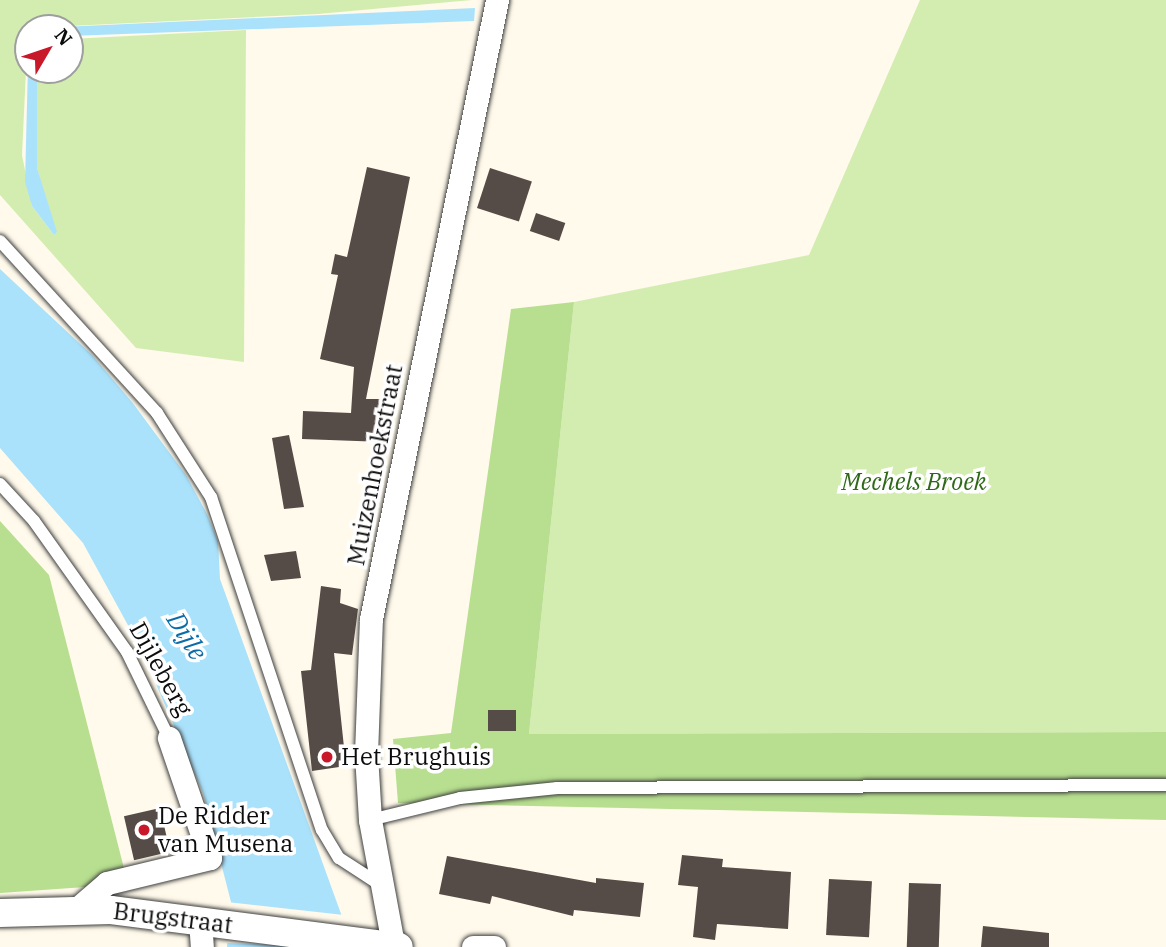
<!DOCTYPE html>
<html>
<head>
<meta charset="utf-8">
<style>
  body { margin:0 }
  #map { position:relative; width:1166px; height:947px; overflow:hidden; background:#fffaeb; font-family:"IBM Plex Serif",serif }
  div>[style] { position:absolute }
  .green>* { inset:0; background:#d3edb1 }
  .forest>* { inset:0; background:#b7df8f }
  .water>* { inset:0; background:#aae2fc }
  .pier>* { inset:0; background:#fffaeb }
  .building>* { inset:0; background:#564c47; transform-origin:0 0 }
  .roads { filter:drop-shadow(0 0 2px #3f3f3f) drop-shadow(0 0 2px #3f3f3f) }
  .service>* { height:12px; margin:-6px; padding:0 6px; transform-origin:6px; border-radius:6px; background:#fff }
  .minor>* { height:23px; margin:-11.5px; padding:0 11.5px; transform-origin:11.5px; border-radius:11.5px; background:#fff }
  .tertiary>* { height:28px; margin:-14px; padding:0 14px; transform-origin:14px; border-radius:14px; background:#fff }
  .dots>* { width:19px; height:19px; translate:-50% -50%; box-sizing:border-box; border:4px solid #fff; border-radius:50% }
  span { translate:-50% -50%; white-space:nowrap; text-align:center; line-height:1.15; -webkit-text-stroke:7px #fff; paint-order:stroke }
  .street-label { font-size:24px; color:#0c0c0c }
  .park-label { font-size:24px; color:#2d6917; font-style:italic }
  .poi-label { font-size:24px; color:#0c0c0c }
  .left { translate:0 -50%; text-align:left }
  .water-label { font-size:26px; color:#0b6ca8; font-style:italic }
  .north { position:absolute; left:14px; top:14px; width:70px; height:70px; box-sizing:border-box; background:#fff; border:2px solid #9e9e9e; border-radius:50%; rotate:51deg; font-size:19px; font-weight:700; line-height:28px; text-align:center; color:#0c0c0c }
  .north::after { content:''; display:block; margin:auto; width:24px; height:32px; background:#c8182a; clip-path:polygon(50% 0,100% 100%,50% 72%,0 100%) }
</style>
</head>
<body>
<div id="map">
  <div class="green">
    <i style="clip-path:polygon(0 0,472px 0,318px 14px,28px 28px,22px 155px,32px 206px,54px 235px,37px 168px,37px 70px,70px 70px,70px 39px,246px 30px,244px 362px,136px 348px,0 195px)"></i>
    <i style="clip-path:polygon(920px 0,1166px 0,1166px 732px,529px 734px,574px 302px,809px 255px)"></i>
  </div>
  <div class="forest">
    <i style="clip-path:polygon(574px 302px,529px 734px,1166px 732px,1166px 820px,398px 803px,393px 739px,451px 733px,511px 309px)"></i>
    <i style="clip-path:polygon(0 521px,49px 575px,128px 884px,0 893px)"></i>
  </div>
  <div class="water">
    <i style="clip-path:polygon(475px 8px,474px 21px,70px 36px,70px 28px,40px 28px)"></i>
    <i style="clip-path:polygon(28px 65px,28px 70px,37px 70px,37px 168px,57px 232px,54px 235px,32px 206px,25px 182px)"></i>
    <i style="clip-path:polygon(0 269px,92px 355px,132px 402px,186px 475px,207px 514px,218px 541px,220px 579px,353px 947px,227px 947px,231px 902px,203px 793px,141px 649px,83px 543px,0 448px)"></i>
  </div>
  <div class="pier">
    <i style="clip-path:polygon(227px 902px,344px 915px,357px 947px,223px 943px)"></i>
  </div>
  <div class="building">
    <i style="clip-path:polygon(367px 167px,410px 177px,366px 399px,386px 399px,384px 442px,302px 439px,303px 411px,351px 413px,354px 367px,320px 359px,338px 275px,331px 274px,335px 254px,347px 257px)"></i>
    <i style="left:490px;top:168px;width:44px;height:42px;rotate:18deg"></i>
    <i style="left:536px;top:213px;width:31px;height:19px;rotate:19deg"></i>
    <i style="clip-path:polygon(289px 435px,304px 507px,284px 509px,272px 438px)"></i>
    <i style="clip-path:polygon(296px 551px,301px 578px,271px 581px,264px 555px)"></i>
    <i style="clip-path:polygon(321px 586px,341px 589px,340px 603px,358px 609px,352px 655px,334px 653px,346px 766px,312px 771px,301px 671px,311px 670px)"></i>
    <i style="left:488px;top:710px;width:28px;height:21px"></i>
    <i style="left:160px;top:808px;width:45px;height:37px;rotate:77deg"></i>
    <i style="clip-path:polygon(682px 855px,723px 859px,722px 867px,791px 872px,788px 929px,717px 924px,715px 940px,693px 937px,698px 887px,678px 885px)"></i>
    <i style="clip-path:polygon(447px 856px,596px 883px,596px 878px,644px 883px,640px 917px,574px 910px,573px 916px,492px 896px,490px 904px,439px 894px)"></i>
    <i style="left:829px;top:879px;width:43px;height:56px;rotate:3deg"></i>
    <i style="left:909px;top:883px;width:32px;height:64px;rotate:2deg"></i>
    <i style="clip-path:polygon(983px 926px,1049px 933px,1049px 947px,981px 947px)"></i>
  </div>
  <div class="roads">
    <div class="service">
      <i style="left:0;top:241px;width:233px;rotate:47.6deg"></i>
      <i style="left:157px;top:413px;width:100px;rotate:57.3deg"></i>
      <i style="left:211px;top:497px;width:351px;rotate:71.6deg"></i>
      <i style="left:322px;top:830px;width:33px;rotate:59deg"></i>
      <i style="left:339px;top:858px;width:48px;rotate:33deg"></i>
      <i style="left:0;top:484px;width:50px;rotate:47.4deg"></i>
      <i style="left:34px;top:521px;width:161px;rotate:54.6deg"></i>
      <i style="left:127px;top:652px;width:96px;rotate:64deg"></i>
      <i style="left:370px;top:820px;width:93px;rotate:-13.7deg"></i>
      <i style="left:460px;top:798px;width:98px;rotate:-5.9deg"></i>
      <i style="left:557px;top:788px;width:609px;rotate:-0.28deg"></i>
    </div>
    <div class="minor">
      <i style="left:78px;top:908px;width:38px;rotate:-41deg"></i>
      <i style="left:107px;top:883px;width:106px;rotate:-13.6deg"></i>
      <i style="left:210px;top:858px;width:127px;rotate:-108.9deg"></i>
      <i style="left:200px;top:920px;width:27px;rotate:86deg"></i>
      <i style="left:393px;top:944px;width:126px;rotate:-100.5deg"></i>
      <i style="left:370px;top:820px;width:66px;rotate:-93.5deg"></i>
      <i style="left:366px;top:754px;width:135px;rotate:-87.9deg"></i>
      <i style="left:371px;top:619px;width:632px;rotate:-78.49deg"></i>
      <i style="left:473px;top:947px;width:21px"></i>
    </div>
    <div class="tertiary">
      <i style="left:0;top:913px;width:111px;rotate:-1.5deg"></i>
      <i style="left:111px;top:910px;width:290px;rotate:7.3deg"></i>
    </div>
  </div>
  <div class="dots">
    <i style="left:327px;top:757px;background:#c8182a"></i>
    <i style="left:144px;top:830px;background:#c8182a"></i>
  </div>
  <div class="street-label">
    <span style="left:375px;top:465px;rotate:-79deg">Muizenhoekstraat</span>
    <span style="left:161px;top:669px;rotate:61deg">Dijleberg</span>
    <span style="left:173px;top:918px;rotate:7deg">Brugstraat</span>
  </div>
  <div class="park-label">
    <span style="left:914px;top:482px">Mechels Broek</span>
  </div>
  <div class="poi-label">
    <span class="left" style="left:341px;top:757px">Het Brughuis</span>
    <span class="left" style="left:158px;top:830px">De Ridder<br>van Musena</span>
  </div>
  <div class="water-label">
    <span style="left:187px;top:636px;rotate:58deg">Dijle</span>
  </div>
  <div class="north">N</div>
</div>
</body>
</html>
